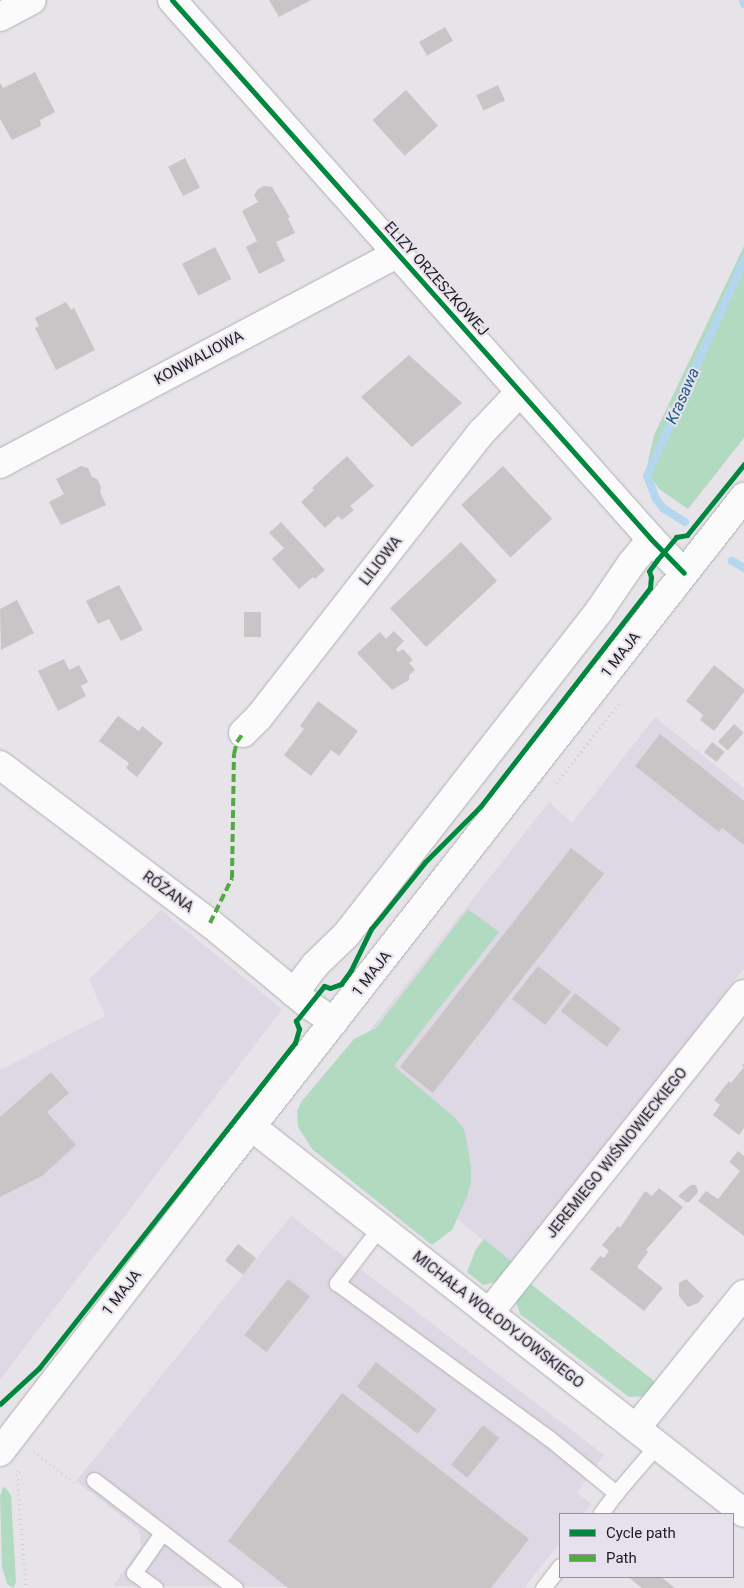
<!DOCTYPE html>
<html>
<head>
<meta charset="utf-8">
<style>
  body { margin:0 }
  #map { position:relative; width:744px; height:1588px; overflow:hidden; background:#e6e4e9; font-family:Roboto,sans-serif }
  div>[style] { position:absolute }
  .built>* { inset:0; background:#ded8e4 }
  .green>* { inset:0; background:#b2dac1 }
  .stream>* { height:8px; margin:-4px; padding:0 4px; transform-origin:4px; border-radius:4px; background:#b5d6ef }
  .building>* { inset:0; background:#c8c5c6; transform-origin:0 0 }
  .path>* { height:3px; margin-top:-1.5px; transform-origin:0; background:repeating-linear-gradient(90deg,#cfcfd0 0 1px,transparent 0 5px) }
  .roads { filter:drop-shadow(0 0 1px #b0aeb2) drop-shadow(0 0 1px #b0aeb2) }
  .service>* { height:15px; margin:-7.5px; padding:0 7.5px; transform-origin:7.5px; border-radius:7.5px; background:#fbfbfc }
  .minor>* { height:28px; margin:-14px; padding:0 14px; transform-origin:14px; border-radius:14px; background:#fbfbfc }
  .secondary>* { height:28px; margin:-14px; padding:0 14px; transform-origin:14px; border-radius:14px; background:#fbfbfc }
  .quiet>* { height:4px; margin-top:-2px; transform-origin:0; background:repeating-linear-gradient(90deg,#52a943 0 8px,transparent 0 12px) }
  .cycleway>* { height:5px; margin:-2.5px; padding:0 2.5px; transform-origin:2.5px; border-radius:2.5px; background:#00873e }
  span { translate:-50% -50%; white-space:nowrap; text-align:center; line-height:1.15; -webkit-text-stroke:4px #e6e1ec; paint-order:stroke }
  .street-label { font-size:15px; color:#1d1b1f }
  .water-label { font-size:16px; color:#205d83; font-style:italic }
  .legend { position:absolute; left:559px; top:1513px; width:175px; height:65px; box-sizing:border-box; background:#e6e1ec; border:1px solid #96929a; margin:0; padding:6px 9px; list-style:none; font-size:15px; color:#1d1b1f }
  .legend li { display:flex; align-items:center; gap:10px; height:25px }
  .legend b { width:25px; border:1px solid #96929a }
</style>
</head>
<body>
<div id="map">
  <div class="built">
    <i style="clip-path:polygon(655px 717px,744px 788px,744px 968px,514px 1266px,315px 1100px,549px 802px,572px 823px)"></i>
    <i style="clip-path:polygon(161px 910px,282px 1009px,0 1380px,0 1070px,105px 1016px,89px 979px)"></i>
    <i style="clip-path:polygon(291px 1216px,604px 1455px,577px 1493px,592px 1504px,583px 1514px,560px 1514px,560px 1543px,524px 1588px,113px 1586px,141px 1547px,140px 1534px,138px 1529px,76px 1481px)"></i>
  </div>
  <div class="green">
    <i style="clip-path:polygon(744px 246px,744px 438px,688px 509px,659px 489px,646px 471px,654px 435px)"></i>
    <i style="clip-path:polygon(468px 909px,499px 932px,394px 1066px,454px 1117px,463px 1127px,466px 1137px,471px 1167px,471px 1182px,467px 1197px,452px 1230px,432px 1245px,313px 1150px,298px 1127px,297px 1111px,302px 1101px,354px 1039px,376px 1028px)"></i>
    <i style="clip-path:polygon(484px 1239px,512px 1262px,499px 1281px,483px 1285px,467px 1272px,476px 1249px)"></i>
    <i style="clip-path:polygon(527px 1281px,658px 1384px,649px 1396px,629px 1397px,520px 1314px,516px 1302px)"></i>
    <i style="clip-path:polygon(4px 1486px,11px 1495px,16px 1582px,13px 1588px,7px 1584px,2px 1567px,0 1496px)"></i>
  </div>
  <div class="stream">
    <i style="left:743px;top:0;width:4px;rotate:76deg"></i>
    <i style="left:685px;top:522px;width:26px;rotate:-148deg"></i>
    <i style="left:663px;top:508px;width:11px;rotate:-128deg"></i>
    <i style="left:656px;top:499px;width:25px;rotate:-111deg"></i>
    <i style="left:647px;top:476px;width:237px;rotate:-65.8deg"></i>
    <i style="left:732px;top:561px;width:14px;rotate:30deg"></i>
  </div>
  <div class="building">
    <i style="clip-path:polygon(269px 0,311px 0,279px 17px)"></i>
    <i style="left:445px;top:27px;width:16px;height:30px;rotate:60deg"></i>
    <i style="clip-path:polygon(35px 72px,55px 112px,40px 120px,41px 126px,12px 140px,0 119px,0 83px,3px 88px)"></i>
    <i style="left:498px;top:85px;width:17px;height:24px;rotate:65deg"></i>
    <i style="left:406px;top:90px;width:48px;height:45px;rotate:48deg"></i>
    <i style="left:185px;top:158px;width:33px;height:19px;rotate:63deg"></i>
    <i style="clip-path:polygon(264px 186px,272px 187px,290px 217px,288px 218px,295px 233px,276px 242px,285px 261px,259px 274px,246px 247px,257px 241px,242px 211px,258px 202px,254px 195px,258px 189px)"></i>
    <i style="left:215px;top:247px;width:36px;height:37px;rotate:63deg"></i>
    <i style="clip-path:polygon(66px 302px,71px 310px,74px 308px,95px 350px,56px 370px,35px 328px,39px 326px,35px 318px)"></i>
    <i style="clip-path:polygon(409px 355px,462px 403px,412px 447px,361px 397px)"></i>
    <i style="clip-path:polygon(347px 456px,374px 486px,350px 506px,354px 510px,342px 520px,338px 516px,325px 528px,301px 502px,314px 490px,312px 488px)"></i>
    <i style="clip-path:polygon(81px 466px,88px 468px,92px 477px,97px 479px,101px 487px,100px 492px,106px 505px,61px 525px,49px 502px,64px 494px,56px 479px)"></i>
    <i style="left:503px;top:466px;width:72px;height:57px;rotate:47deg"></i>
    <i style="clip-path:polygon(281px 522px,325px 570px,315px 579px,313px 577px,299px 589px,272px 559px,284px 548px,269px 533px)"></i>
    <i style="left:461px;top:542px;width:53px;height:97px;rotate:47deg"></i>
    <i style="clip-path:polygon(119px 585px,143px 630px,121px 641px,109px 619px,98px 624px,86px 601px)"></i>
    <i style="clip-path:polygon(17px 600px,34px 633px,1px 650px,0 609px)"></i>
    <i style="left:244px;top:612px;width:17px;height:25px"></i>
    <i style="clip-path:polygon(394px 631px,404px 641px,396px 649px,398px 652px,403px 649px,413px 660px,409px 663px,415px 670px,409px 675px,409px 680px,392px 690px,357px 653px,380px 632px,386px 639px)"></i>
    <i style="clip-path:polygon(64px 659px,69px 670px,79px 665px,88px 682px,81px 686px,86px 696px,58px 711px,38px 671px)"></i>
    <i style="clip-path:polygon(714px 665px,744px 689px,744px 692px,714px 731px,700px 720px,703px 715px,686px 701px)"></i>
    <i style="clip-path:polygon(318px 701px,358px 731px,339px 756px,331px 750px,311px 776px,284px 755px,304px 729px,300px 726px)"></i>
    <i style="clip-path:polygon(118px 716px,139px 731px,142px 726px,163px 743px,137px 777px,126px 768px,129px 763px,99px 741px)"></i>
    <i style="left:734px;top:724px;width:13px;height:24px;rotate:42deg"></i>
    <i style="clip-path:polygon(660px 734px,744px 801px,744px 845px,722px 828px,719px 832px,635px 766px)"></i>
    <i style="left:712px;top:742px;width:16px;height:13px;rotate:38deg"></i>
    <i style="left:571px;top:848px;width:42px;height:278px;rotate:38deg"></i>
    <i style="left:538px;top:966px;width:42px;height:42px;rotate:38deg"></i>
    <i style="left:575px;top:993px;width:58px;height:23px;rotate:38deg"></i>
    <i style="clip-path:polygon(744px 1063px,744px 1128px,739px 1135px,713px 1115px,720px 1105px,714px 1100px,729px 1081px,731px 1083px,744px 1067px,742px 1066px)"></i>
    <i style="clip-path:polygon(51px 1072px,69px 1093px,47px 1112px,76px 1145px,42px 1176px,0 1197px,0 1117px)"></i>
    <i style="clip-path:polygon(738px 1151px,744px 1156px,744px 1236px,698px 1201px,706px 1191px,718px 1199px,740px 1171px,729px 1162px)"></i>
    <i style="clip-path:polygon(691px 1185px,696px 1185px,698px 1192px,689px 1202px,686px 1202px,678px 1196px)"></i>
    <i style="clip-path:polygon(659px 1188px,683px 1207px,646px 1250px,648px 1252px,637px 1267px,663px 1288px,644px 1311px,590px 1269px,600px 1256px,604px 1258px,609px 1251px,602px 1245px,618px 1226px,620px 1228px,645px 1191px,652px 1196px)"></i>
    <i style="left:238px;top:1244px;width:23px;height:21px;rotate:38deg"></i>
    <i style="left:288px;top:1279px;width:28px;height:71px;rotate:38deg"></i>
    <i style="clip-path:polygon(686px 1279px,704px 1296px,698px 1303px,688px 1307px,679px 1296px,679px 1283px)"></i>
    <i style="left:376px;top:1362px;width:77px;height:31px;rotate:38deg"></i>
    <i style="clip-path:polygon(342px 1393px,529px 1539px,491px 1588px,288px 1588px,228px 1541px)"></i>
    <i style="left:483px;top:1425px;width:21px;height:51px;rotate:39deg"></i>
    <i style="clip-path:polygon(628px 1577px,661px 1577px,675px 1588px,642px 1588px)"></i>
  </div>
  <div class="path">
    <i style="left:556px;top:783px;width:101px;rotate:-51.4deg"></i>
    <i style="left:34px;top:1451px;width:51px;rotate:37.8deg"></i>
    <i style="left:19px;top:1471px;width:4px;rotate:124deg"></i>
    <i style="left:17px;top:1474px;width:114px;rotate:85.5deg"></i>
  </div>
  <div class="roads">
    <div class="service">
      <i style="left:380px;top:1227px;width:71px;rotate:127.5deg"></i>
      <i style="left:337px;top:1283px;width:263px;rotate:36.2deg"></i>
      <i style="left:549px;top:1438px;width:87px;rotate:39.4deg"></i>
      <i style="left:616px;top:1493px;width:26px;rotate:127deg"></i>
      <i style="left:94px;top:1480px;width:178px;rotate:37.5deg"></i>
      <i style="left:616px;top:1493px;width:63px;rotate:-49.5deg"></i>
      <i style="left:155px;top:1588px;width:26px;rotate:-144deg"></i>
      <i style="left:134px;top:1573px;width:49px;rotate:-55deg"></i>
      <i style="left:543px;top:1588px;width:28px;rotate:-52deg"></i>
    </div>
    <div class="minor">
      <i style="left:172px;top:0;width:721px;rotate:48.37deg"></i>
      <i style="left:651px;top:539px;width:47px;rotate:45.9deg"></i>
      <i style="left:0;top:17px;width:36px;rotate:-28deg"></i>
      <i style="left:0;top:464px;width:449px;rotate:-27.9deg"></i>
      <i style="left:243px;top:733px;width:23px;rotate:-45deg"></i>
      <i style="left:259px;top:717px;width:362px;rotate:-52deg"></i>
      <i style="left:482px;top:432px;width:55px;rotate:-46.5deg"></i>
      <i style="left:0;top:765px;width:263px;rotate:37deg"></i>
      <i style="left:210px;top:923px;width:129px;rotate:39.6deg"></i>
      <i style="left:309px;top:1005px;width:30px;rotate:34deg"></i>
      <i style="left:294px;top:993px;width:35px;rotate:-53deg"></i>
      <i style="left:315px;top:965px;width:43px;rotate:-44.1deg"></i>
      <i style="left:346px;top:935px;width:411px;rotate:-52deg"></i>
      <i style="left:599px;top:611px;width:57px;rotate:-55.8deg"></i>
      <i style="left:631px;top:564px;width:32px;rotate:-51deg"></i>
      <i style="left:252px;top:1127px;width:625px;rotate:38.12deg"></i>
      <i style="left:489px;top:1313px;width:408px;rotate:-51.4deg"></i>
      <i style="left:636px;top:1428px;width:172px;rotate:-51.1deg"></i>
    </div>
    <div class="secondary">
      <i style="left:0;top:1452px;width:328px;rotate:-52.4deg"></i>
      <i style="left:200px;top:1192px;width:883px;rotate:-51.95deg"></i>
    </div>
  </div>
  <div class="quiet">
    <i style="left:210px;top:923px;width:50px;rotate:-63.9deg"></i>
    <i style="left:232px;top:878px;width:124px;rotate:-89.1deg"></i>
    <i style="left:234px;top:754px;width:12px;rotate:-76deg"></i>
    <i style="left:237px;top:742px;width:11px;rotate:-56deg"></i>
  </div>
  <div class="cycleway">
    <i style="left:172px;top:0;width:721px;rotate:48.37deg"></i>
    <i style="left:651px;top:539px;width:47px;rotate:45.9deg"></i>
    <i style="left:0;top:1404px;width:53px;rotate:-42.7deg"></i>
    <i style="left:39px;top:1368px;width:414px;rotate:-51.8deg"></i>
    <i style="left:295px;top:1043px;width:15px;rotate:-74deg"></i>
    <i style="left:299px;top:1029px;width:9px;rotate:-111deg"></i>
    <i style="left:296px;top:1021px;width:45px;rotate:-51.3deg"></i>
    <i style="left:324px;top:986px;width:6px;rotate:18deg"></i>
    <i style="left:330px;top:988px;width:12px;rotate:-20deg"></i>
    <i style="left:341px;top:984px;width:17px;rotate:-54deg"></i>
    <i style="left:351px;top:970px;width:46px;rotate:-64deg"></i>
    <i style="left:371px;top:929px;width:16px;rotate:-50deg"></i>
    <i style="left:381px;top:917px;width:70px;rotate:-51.3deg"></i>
    <i style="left:425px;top:862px;width:78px;rotate:-45deg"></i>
    <i style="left:480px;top:807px;width:277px;rotate:-52.2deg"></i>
    <i style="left:650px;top:588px;width:11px;rotate:-85deg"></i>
    <i style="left:651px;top:577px;width:6px;rotate:-108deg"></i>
    <i style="left:649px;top:571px;width:14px;rotate:-54deg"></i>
    <i style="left:657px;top:560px;width:30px;rotate:-50deg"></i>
    <i style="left:676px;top:537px;width:11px;rotate:-10deg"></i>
    <i style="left:687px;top:535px;width:91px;rotate:-51.2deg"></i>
  </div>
  <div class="street-label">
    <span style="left:436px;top:279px;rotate:48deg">ELIZY ORZESZKOWEJ</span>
    <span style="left:199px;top:358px;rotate:-28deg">KONWALIOWA</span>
    <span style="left:381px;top:561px;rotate:-52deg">LILIOWA</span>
    <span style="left:621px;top:655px;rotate:-52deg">1 MAJA</span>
    <span style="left:168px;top:892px;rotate:36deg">RÓŻANA</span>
    <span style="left:372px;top:974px;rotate:-52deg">1 MAJA</span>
    <span style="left:617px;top:1153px;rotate:-51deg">JEREMIEGO WIŚNIOWIECKIEGO</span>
    <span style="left:122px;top:1293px;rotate:-52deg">1 MAJA</span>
    <span style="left:498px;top:1320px;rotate:38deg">MICHAŁA WOŁODYJOWSKIEGO</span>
  </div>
  <div class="water-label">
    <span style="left:683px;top:396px;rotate:-66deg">Krasawa</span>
  </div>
  <ul class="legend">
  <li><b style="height:6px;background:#00873e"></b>Cycle path</li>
  <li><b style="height:6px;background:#52a943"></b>Path</li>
  </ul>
</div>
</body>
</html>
